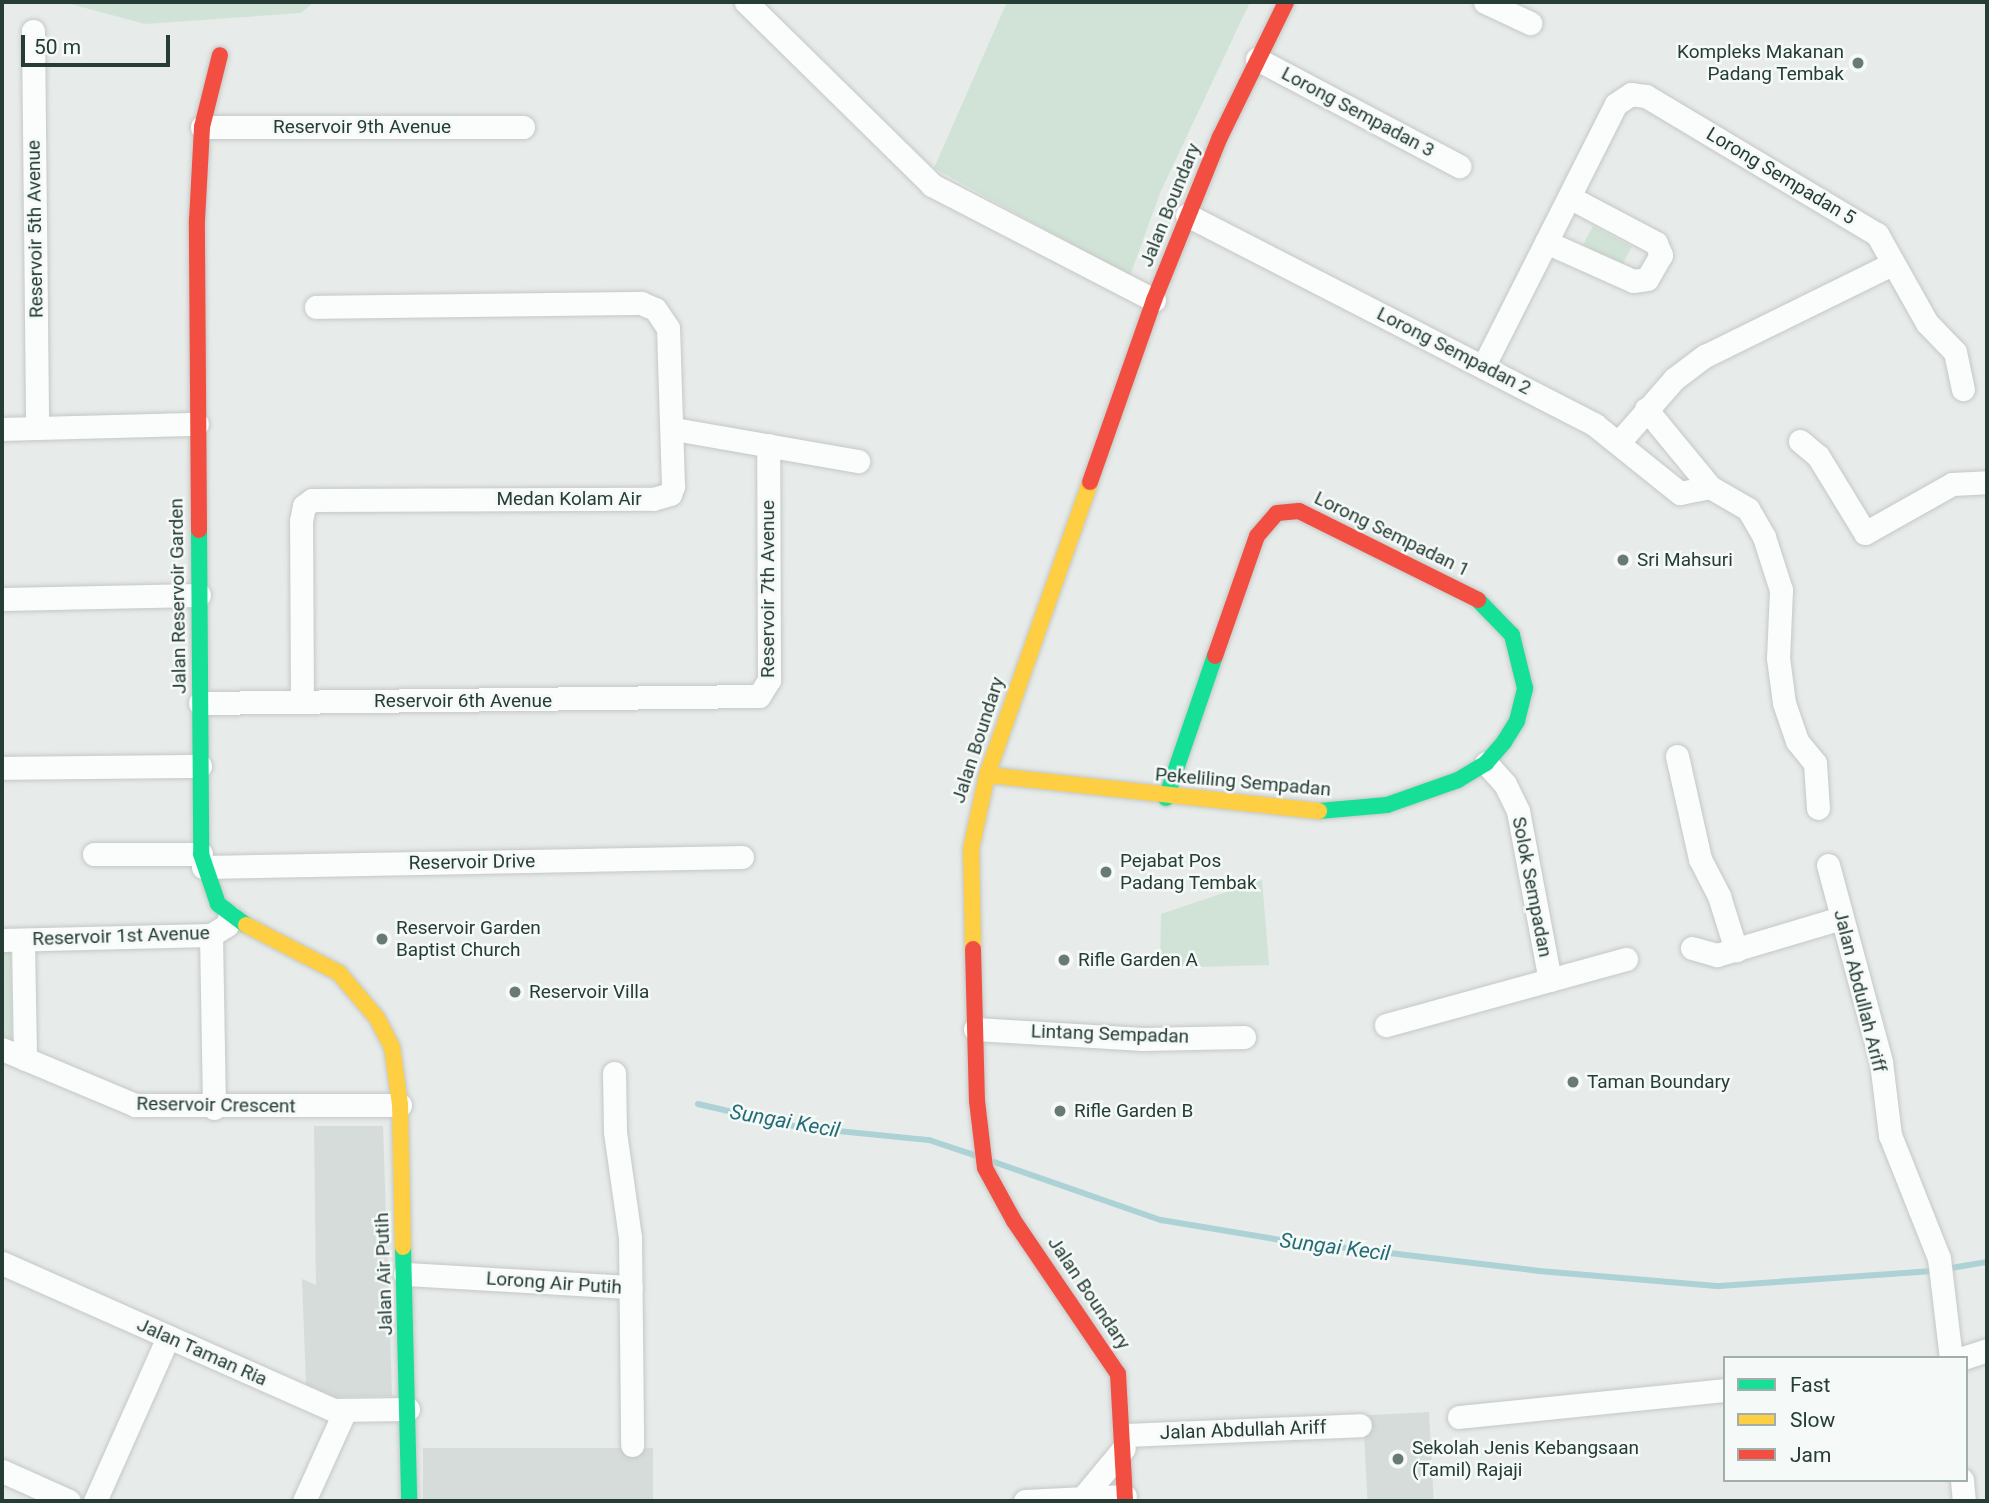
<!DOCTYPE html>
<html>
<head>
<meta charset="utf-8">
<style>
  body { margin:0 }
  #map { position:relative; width:1989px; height:1503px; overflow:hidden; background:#e7ebe9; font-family:Roboto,sans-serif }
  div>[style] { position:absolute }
  .built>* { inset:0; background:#d5dcd9; transform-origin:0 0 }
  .green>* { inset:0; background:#d1e3d6; transform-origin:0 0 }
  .stream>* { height:6px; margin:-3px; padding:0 3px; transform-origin:3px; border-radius:3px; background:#acd2d5 }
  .roads { filter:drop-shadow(0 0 2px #c4c8c6) drop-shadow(0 0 2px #c4c8c6) }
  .street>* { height:23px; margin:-11.5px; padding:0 11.5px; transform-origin:11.5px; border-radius:11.5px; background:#fbfcfc }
  .fast>* { height:16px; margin:-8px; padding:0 8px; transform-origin:8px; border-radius:8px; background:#16e098 }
  .slow>* { height:16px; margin:-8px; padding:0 8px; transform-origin:8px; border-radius:8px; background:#ffcf43 }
  .jam>* { height:16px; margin:-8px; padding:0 8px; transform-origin:8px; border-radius:8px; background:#f24e42 }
  .dots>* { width:19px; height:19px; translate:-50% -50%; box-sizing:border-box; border:4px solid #f5f9f7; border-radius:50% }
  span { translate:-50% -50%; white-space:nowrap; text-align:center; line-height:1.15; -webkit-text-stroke:5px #f5f9f7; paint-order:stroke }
  .poi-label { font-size:19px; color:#253d35 }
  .right { translate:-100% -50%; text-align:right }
  .left { translate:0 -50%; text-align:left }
  .street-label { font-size:19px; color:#253d35 }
  .water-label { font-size:21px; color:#246c75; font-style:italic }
  .frame { position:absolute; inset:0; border:4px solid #253d35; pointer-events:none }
  .legend { position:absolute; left:1723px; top:1356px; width:245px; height:126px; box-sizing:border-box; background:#f5f9f7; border:2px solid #a2aea9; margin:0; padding:9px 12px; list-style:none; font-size:21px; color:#253d35 }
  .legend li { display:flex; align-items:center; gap:14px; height:35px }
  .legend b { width:35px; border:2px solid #a2aea9 }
  .scale { position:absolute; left:21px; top:35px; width:149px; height:32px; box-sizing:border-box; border:4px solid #253d35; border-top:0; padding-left:9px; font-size:21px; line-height:24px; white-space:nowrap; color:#253d35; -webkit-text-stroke:5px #f5f9f7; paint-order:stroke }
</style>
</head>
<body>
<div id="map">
  <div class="built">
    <i style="clip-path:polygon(314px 1126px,383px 1126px,392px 1396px,334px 1397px,306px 1384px,302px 1279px,316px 1285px)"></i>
    <i style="left:1429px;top:1412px;width:89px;height:66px;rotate:87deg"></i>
    <i style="left:423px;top:1448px;width:230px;height:53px"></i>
  </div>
  <div class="green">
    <i style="clip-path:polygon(63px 2px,314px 2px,301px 13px,145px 24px)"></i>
    <i style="clip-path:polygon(1007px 2px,1250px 2px,1160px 193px,1130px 276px,934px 168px)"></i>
    <i style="left:1593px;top:226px;width:44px;height:21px;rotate:28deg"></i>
    <i style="clip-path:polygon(1262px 880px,1269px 965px,1160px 968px,1161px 914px)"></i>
    <i style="clip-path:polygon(2px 949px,11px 949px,12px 1041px,2px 1036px)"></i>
  </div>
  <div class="stream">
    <i style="left:698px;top:1104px;width:103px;rotate:13deg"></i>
    <i style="left:798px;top:1127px;width:132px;rotate:5.7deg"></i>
    <i style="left:929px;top:1140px;width:47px;rotate:18.4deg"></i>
    <i style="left:994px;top:1162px;width:177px;rotate:19.2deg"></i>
    <i style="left:1161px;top:1220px;width:121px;rotate:9.5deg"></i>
    <i style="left:1280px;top:1240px;width:261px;rotate:6.8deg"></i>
    <i style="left:1539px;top:1271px;width:181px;rotate:4.8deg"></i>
    <i style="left:1719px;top:1286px;width:217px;rotate:-4deg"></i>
    <i style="left:1945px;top:1269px;width:43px;rotate:-9.5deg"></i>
  </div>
  <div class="roads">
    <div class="street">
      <i style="left:746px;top:2px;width:261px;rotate:44.5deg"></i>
      <i style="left:932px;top:185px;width:250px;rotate:27.4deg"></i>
      <i style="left:1485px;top:2px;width:50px;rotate:25deg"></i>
      <i style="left:33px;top:31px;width:397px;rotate:89.4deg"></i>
      <i style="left:1257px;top:59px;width:229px;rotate:27.9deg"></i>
      <i style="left:202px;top:127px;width:321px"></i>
      <i style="left:1187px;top:215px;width:459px;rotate:27.2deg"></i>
      <i style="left:1595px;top:425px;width:109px;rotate:38.7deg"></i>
      <i style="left:1680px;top:493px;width:31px;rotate:-11deg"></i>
      <i style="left:1546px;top:242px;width:95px;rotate:24.1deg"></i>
      <i style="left:1633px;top:281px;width:14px;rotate:-8deg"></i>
      <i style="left:1647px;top:279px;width:28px;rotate:-60deg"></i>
      <i style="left:1661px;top:255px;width:13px;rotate:-113deg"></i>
      <i style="left:1656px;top:243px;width:98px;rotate:-152.1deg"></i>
      <i style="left:1484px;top:365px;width:292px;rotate:-63.2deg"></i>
      <i style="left:1616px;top:104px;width:18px;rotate:-34deg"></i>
      <i style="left:1631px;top:94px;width:15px;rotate:8deg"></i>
      <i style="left:1646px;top:96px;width:269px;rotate:30.9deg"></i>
      <i style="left:1877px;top:234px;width:102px;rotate:60.7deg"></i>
      <i style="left:1927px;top:323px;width:40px;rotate:46deg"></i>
      <i style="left:1955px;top:352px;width:38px;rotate:78deg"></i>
      <i style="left:1646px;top:409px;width:101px;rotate:50.6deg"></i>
      <i style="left:1710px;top:487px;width:44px;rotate:30.1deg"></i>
      <i style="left:1748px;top:509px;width:32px;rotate:60deg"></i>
      <i style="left:1764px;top:537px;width:56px;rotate:72.2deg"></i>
      <i style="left:1781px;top:590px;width:68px;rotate:92.5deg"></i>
      <i style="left:1778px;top:658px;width:45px;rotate:82.4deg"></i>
      <i style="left:1784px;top:703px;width:40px;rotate:71.1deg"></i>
      <i style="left:1797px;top:741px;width:28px;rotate:51deg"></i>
      <i style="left:1815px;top:763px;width:45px;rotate:86.2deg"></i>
      <i style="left:2px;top:429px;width:195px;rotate:-1.5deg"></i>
      <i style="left:674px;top:429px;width:187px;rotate:9.9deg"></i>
      <i style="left:1620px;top:441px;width:82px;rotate:-48.9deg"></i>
      <i style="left:1674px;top:379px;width:39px;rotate:-37deg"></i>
      <i style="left:1705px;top:356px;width:208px;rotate:-26.2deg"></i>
      <i style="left:1800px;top:441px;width:23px;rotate:40deg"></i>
      <i style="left:1818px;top:456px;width:90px;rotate:58.6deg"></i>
      <i style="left:1865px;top:533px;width:100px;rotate:-29.4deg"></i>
      <i style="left:1952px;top:484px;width:35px;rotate:-3deg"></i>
      <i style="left:2px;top:599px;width:197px;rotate:-1.2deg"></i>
      <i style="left:302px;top:702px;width:181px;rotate:-90.3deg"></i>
      <i style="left:301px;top:521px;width:15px;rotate:-79deg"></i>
      <i style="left:304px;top:506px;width:10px;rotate:-37deg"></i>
      <i style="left:312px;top:500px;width:341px;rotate:-0.2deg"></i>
      <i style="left:653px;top:499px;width:18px;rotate:-16deg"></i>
      <i style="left:670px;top:494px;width:9px;rotate:-69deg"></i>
      <i style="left:673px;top:486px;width:158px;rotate:-91.8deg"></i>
      <i style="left:668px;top:328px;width:23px;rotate:-124deg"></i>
      <i style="left:655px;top:309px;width:15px;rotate:-157deg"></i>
      <i style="left:641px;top:303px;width:325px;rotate:179.3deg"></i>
      <i style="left:200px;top:703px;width:559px;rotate:-0.72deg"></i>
      <i style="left:759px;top:696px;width:19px;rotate:-58deg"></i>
      <i style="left:769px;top:680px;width:235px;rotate:-90.2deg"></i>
      <i style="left:1677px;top:756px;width:106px;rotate:77.4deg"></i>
      <i style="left:1700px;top:859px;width:42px;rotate:62.8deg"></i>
      <i style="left:1719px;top:896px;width:57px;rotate:72.5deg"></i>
      <i style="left:1486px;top:763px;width:28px;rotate:48deg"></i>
      <i style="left:1505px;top:784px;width:30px;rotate:64deg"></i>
      <i style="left:1518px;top:811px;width:172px;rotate:79.3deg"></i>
      <i style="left:2px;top:768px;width:198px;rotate:-0.6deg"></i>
      <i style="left:94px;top:854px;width:107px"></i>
      <i style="left:1828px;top:865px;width:204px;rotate:74.9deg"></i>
      <i style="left:1881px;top:1062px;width:74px;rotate:83deg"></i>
      <i style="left:1890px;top:1135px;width:132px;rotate:68.3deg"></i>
      <i style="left:1939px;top:1258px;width:101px;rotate:83.2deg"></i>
      <i style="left:203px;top:867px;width:539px;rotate:-1.06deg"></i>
      <i style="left:211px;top:935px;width:173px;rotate:89deg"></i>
      <i style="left:2px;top:940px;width:209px;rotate:-1.4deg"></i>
      <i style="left:211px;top:935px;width:19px;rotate:-32deg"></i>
      <i style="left:227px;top:925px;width:9px;rotate:-72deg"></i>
      <i style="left:23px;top:940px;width:119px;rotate:89deg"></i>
      <i style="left:1692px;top:948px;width:26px;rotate:16deg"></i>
      <i style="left:1717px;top:955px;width:129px;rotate:-16.6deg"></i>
      <i style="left:1386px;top:1025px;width:249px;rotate:-15.4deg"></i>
      <i style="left:975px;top:1029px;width:168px;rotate:3.4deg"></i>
      <i style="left:1143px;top:1039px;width:101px;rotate:-1.1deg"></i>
      <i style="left:2px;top:1049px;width:144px;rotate:22.8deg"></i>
      <i style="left:135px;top:1105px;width:265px"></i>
      <i style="left:614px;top:1073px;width:59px;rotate:89deg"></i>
      <i style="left:615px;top:1132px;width:106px;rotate:81.9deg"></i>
      <i style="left:630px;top:1237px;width:208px;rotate:89.4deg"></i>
      <i style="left:2px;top:1263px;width:363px;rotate:23.9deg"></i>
      <i style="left:334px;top:1410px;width:74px;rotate:-0.8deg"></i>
      <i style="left:405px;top:1274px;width:226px;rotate:3.3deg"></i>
      <i style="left:1963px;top:1358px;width:25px;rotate:-18deg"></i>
      <i style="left:1459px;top:1417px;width:267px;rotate:-5.8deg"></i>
      <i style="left:1125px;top:1435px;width:235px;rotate:-2.4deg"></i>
      <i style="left:2px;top:1471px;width:73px;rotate:24.1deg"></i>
      <i style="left:1962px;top:1480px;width:21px;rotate:85deg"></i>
      <i style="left:1084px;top:1496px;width:62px;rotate:-50.2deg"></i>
      <i style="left:95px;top:1501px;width:180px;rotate:-66deg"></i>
      <i style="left:304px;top:1501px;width:97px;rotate:-65.6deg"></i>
      <i style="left:1025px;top:1501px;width:100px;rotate:-2.9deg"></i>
    </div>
    <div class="fast">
      <i style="left:199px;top:530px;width:324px;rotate:89.6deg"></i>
      <i style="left:201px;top:854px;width:53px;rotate:71.2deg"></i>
      <i style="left:218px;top:904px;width:35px;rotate:37deg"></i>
      <i style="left:1166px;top:798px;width:150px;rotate:-71deg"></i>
      <i style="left:1319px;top:811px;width:68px;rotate:-5deg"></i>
      <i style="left:1387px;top:805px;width:75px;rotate:-19.4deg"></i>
      <i style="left:1458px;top:780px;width:33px;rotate:-31deg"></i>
      <i style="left:1486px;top:763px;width:28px;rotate:-49deg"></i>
      <i style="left:1504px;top:742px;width:25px;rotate:-58deg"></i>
      <i style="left:1517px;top:721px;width:34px;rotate:-76deg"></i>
      <i style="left:1525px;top:688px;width:55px;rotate:-103.8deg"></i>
      <i style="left:1512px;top:635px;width:49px;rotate:-134.2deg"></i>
      <i style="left:403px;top:1247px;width:254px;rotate:88.6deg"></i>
    </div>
    <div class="slow">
      <i style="left:987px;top:775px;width:334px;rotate:6.2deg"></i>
      <i style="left:246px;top:925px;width:105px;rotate:27.3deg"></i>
      <i style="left:339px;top:973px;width:59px;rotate:49.8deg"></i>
      <i style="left:377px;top:1018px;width:33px;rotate:63deg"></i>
      <i style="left:392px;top:1047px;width:59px;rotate:82.1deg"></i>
      <i style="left:400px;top:1105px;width:142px;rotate:88.8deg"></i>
      <i style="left:973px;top:949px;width:100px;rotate:-91.1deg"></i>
      <i style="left:971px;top:849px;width:76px;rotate:-77.8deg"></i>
      <i style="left:987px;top:775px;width:311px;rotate:-70.6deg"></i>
    </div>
    <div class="jam">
      <i style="left:1090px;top:482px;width:193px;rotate:-70.6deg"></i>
      <i style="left:1154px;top:300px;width:176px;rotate:-68deg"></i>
      <i style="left:1220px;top:137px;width:150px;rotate:-63.9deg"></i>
      <i style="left:199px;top:530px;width:310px;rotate:-90.4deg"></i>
      <i style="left:197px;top:220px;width:93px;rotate:-86.9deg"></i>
      <i style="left:202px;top:127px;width:74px;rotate:-76deg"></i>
      <i style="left:1215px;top:656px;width:127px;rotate:-70.7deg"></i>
      <i style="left:1257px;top:536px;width:30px;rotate:-49deg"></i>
      <i style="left:1277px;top:513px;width:22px;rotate:-5deg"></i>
      <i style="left:1299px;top:511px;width:200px;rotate:26.4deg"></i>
      <i style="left:973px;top:949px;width:152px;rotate:88.5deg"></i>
      <i style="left:977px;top:1101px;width:67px;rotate:83.2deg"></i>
      <i style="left:985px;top:1168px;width:60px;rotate:61.3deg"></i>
      <i style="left:1014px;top:1221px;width:185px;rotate:55.8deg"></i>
      <i style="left:1118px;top:1374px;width:127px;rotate:86.8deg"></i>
    </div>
  </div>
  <div class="dots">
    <i style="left:1858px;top:63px;background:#697a74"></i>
    <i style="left:1623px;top:560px;background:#697a74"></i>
    <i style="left:1106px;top:872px;background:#697a74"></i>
    <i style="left:382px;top:939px;background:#697a74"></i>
    <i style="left:1064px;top:960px;background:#697a74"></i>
    <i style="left:515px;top:992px;background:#697a74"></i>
    <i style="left:1573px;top:1082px;background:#697a74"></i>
    <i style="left:1060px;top:1111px;background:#697a74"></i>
    <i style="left:1398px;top:1459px;background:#697a74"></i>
  </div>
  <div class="poi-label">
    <span class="right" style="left:1844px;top:63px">Kompleks Makanan<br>Padang Tembak</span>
    <span class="left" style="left:1637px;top:560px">Sri Mahsuri</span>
    <span class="left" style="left:1120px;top:872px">Pejabat Pos<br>Padang Tembak</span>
    <span class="left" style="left:396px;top:939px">Reservoir Garden<br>Baptist Church</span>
    <span class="left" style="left:1078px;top:960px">Rifle Garden A</span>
    <span class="left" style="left:529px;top:992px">Reservoir Villa</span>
    <span class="left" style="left:1587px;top:1082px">Taman Boundary</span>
    <span class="left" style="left:1074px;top:1111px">Rifle Garden B</span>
    <span class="left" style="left:1412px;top:1459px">Sekolah Jenis Kebangsaan<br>(Tamil) Rajaji</span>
  </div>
  <div class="street-label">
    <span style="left:1358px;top:112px;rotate:28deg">Lorong Sempadan 3</span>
    <span style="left:362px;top:127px">Reservoir 9th Avenue</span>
    <span style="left:1781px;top:176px;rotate:31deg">Lorong Sempadan 5</span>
    <span style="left:1170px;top:205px;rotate:-68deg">Jalan Boundary</span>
    <span style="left:35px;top:229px;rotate:-91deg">Reservoir 5th Avenue</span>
    <span style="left:1454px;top:351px;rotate:27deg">Lorong Sempadan 2</span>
    <span style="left:569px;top:499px">Medan Kolam Air</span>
    <span style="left:1392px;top:534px;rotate:26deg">Lorong Sempadan 1</span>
    <span style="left:768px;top:589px;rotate:-90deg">Reservoir 7th Avenue</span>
    <span style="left:178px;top:596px;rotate:-91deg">Jalan Reservoir Garden</span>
    <span style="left:463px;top:701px">Reservoir 6th Avenue</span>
    <span style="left:978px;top:740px;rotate:-72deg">Jalan Boundary</span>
    <span style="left:1243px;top:782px;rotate:5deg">Pekeliling Sempadan</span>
    <span style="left:472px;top:862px;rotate:-1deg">Reservoir Drive</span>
    <span style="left:1532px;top:887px;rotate:79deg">Solok Sempadan</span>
    <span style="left:121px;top:936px;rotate:-2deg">Reservoir 1st Avenue</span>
    <span style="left:1860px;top:991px;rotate:76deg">Jalan Abdullah Ariff</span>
    <span style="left:1110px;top:1034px;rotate:2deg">Lintang Sempadan</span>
    <span style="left:216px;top:1105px;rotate:1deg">Reservoir Crescent</span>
    <span style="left:384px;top:1274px;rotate:-92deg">Jalan Air Putih</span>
    <span style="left:554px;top:1283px;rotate:4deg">Lorong Air Putih</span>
    <span style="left:1089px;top:1293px;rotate:56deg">Jalan Boundary</span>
    <span style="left:202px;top:1352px;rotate:24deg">Jalan Taman Ria</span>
    <span style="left:1243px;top:1430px;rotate:-2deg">Jalan Abdullah Ariff</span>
  </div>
  <div class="water-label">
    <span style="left:785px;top:1121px;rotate:10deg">Sungai Kecil</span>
    <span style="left:1335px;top:1247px;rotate:7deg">Sungai Kecil</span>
  </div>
  <div class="frame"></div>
  <ul class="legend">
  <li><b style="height:9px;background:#16e098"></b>Fast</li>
  <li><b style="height:9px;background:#ffcf43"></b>Slow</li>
  <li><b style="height:9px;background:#f24e42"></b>Jam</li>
  </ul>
  <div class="scale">50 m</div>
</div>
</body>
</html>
